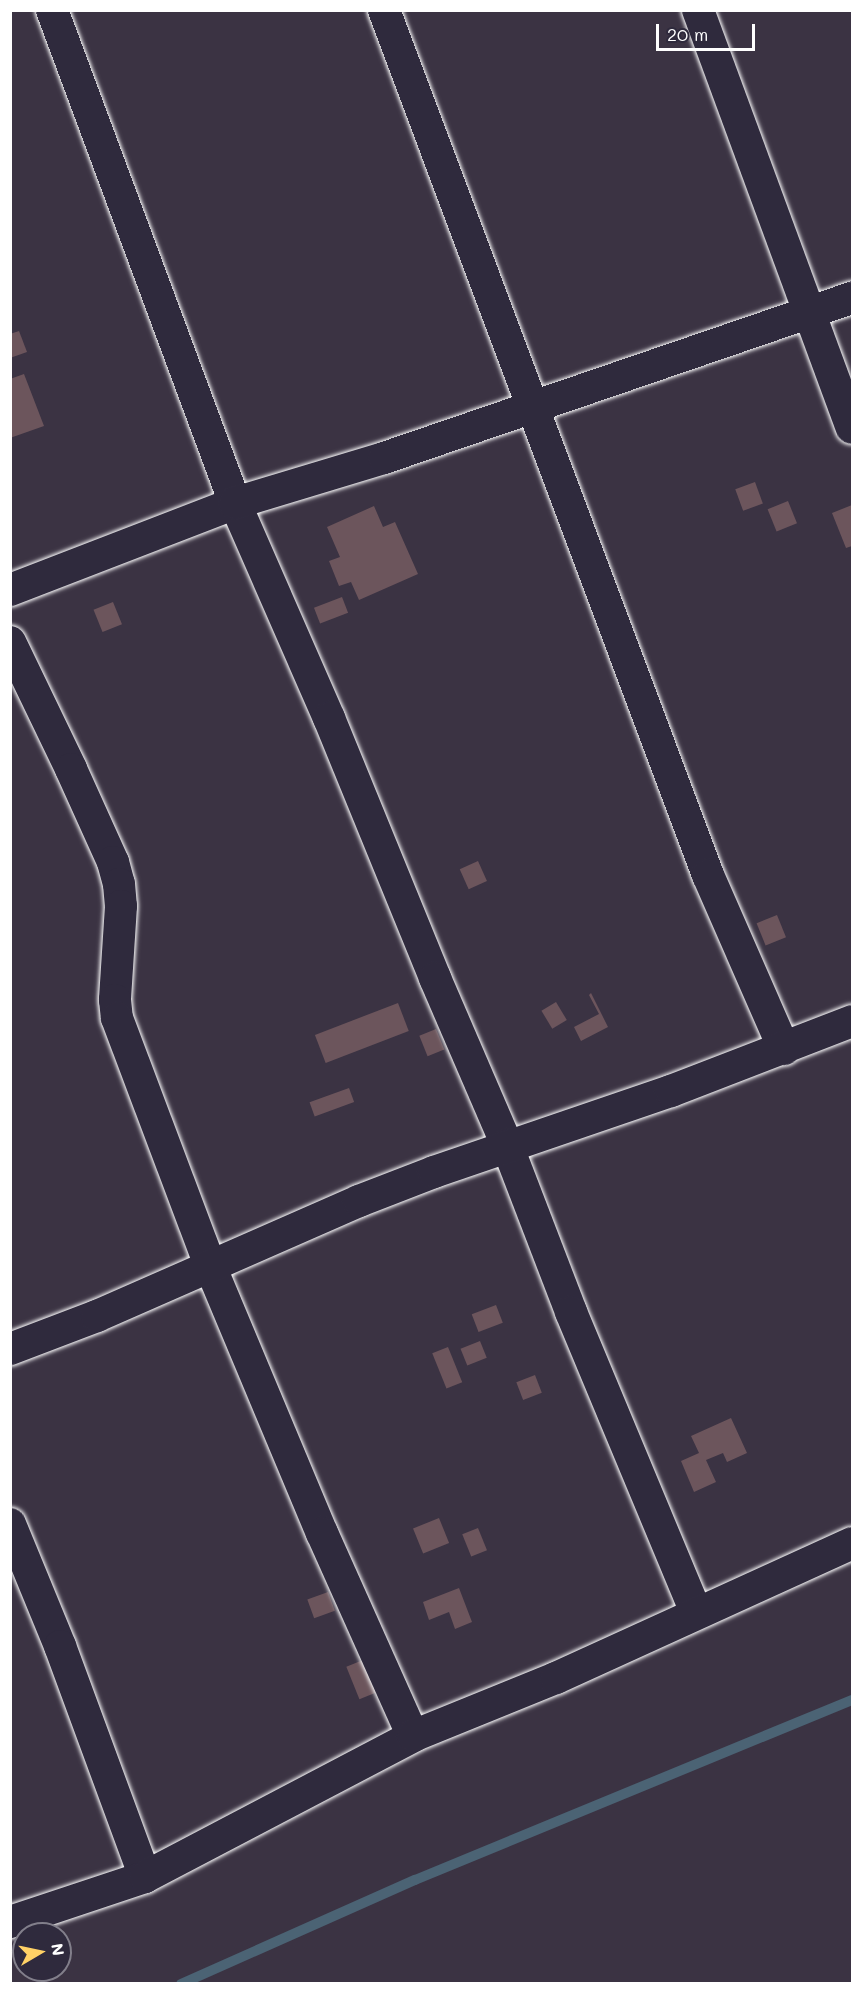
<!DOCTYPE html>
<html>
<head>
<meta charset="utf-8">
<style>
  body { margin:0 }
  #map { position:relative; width:863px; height:1994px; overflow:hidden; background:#3b3343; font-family:Mali,sans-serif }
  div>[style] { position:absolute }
  .stream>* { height:10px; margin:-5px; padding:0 5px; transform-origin:5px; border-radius:5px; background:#4b6374 }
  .building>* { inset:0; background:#6c555c; transform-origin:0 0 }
  .roads { filter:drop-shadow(0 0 2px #fff) drop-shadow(0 0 2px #fff) }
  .minor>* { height:32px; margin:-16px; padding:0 16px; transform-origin:16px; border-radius:16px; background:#2f2a3d }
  span { translate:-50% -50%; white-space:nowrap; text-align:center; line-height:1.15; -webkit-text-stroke:6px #2f2a3d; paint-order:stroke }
  .frame { position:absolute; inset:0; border:12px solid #fff; pointer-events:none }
  .north { position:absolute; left:12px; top:1922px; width:60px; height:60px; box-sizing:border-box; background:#2f2a3d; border:2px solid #827f8b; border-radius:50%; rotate:81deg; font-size:16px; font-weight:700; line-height:24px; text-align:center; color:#fff }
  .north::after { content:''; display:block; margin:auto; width:21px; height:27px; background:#ffd166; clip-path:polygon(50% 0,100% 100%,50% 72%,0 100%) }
  .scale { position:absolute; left:656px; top:24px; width:99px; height:27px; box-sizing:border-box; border:3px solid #fff; border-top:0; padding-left:8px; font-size:18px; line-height:21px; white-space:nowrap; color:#fff; -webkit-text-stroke:4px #2f2a3d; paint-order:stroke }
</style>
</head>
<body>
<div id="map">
  <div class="stream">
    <i style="left:181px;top:1984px;width:256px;rotate:-24deg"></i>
    <i style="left:415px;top:1880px;width:473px;rotate:-22.4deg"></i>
  </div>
  <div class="building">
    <i style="clip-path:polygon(19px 331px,27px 352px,10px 358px,10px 334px)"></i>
    <i style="clip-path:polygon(24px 374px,44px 426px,10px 438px,10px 379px)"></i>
    <i style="left:755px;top:482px;width:23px;height:21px;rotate:70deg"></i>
    <i style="left:788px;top:501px;width:24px;height:22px;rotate:68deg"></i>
    <i style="clip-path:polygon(852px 505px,852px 546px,846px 548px,832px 513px)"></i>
    <i style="clip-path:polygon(374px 506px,383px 527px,395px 522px,418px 574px,359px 600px,351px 582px,339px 586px,329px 561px,340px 557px,327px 527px)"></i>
    <i style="left:342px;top:597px;width:17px;height:30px;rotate:69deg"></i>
    <i style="left:113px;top:602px;width:24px;height:21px;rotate:68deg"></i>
    <i style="left:478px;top:861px;width:22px;height:20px;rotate:66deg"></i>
    <i style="left:777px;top:915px;width:24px;height:22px;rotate:68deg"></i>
    <i style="clip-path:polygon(591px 993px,608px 1027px,581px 1041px,574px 1027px,599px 1014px,589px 995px)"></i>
    <i style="left:556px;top:1002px;width:21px;height:17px;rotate:59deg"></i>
    <i style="left:398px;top:1003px;width:30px;height:89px;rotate:69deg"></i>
    <i style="left:436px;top:1029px;width:22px;height:18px;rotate:68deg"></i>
    <i style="left:349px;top:1088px;width:15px;height:42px;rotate:70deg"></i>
    <i style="left:496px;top:1305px;width:19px;height:26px;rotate:69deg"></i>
    <i style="left:480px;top:1341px;width:18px;height:21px;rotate:68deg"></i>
    <i style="left:448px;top:1347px;width:38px;height:17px;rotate:68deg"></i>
    <i style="left:535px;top:1375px;width:19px;height:20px;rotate:69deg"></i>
    <i style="clip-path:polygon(731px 1418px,747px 1453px,727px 1462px,723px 1453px,706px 1460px,716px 1482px,694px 1492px,681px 1461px,699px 1453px,691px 1436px)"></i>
    <i style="left:439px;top:1518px;width:27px;height:28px;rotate:68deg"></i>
    <i style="left:478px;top:1528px;width:24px;height:17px;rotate:68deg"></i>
    <i style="clip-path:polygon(459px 1588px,472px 1622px,455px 1629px,449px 1612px,429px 1620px,423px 1602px)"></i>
    <i style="left:328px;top:1592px;width:20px;height:22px;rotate:70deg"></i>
    <i style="left:363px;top:1660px;width:35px;height:18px;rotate:68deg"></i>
  </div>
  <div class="roads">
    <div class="minor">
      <i style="left:52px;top:10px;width:526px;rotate:69.64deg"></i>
      <i style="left:235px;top:503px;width:235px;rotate:66.4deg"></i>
      <i style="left:329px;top:718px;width:281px;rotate:67.8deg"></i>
      <i style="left:435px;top:978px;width:182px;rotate:66.7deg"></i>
      <i style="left:507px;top:1145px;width:179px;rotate:69deg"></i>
      <i style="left:571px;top:1312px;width:326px;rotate:67.4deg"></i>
      <i style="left:384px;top:10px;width:924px;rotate:69.47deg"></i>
      <i style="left:708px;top:875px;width:190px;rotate:66.4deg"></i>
      <i style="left:698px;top:10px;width:445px;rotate:69.8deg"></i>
      <i style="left:10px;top:590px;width:241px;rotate:-21.1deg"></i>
      <i style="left:235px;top:503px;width:156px;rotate:-16.8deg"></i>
      <i style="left:384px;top:458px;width:495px;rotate:-18.9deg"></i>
      <i style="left:10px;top:642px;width:141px;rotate:64.3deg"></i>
      <i style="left:71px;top:769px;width:102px;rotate:65.7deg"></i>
      <i style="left:113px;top:862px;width:23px;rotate:75deg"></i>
      <i style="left:119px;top:884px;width:22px;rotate:85deg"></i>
      <i style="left:121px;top:906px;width:94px;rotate:93.7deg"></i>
      <i style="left:115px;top:1000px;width:18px;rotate:84deg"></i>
      <i style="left:117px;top:1018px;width:267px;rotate:69.4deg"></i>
      <i style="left:211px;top:1268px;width:287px;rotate:67.3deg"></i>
      <i style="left:322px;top:1533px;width:222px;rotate:65.9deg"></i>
      <i style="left:10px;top:1349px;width:93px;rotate:-20.8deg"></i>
      <i style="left:97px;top:1316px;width:286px;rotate:-23.7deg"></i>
      <i style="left:359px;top:1201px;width:80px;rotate:-21.1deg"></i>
      <i style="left:434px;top:1172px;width:250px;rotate:-18.9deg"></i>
      <i style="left:671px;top:1091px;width:194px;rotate:-21.1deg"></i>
      <i style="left:10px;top:1524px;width:132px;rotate:67.7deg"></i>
      <i style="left:60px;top:1646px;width:246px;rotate:69.8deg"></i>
      <i style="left:10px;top:1922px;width:142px;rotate:-18.4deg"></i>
      <i style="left:145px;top:1877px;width:303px;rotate:-27.7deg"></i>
      <i style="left:413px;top:1736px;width:154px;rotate:-22.1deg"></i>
      <i style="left:556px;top:1678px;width:325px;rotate:-24.5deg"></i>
    </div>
  </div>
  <div class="frame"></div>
  <div class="north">N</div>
  <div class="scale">20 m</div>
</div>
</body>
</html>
